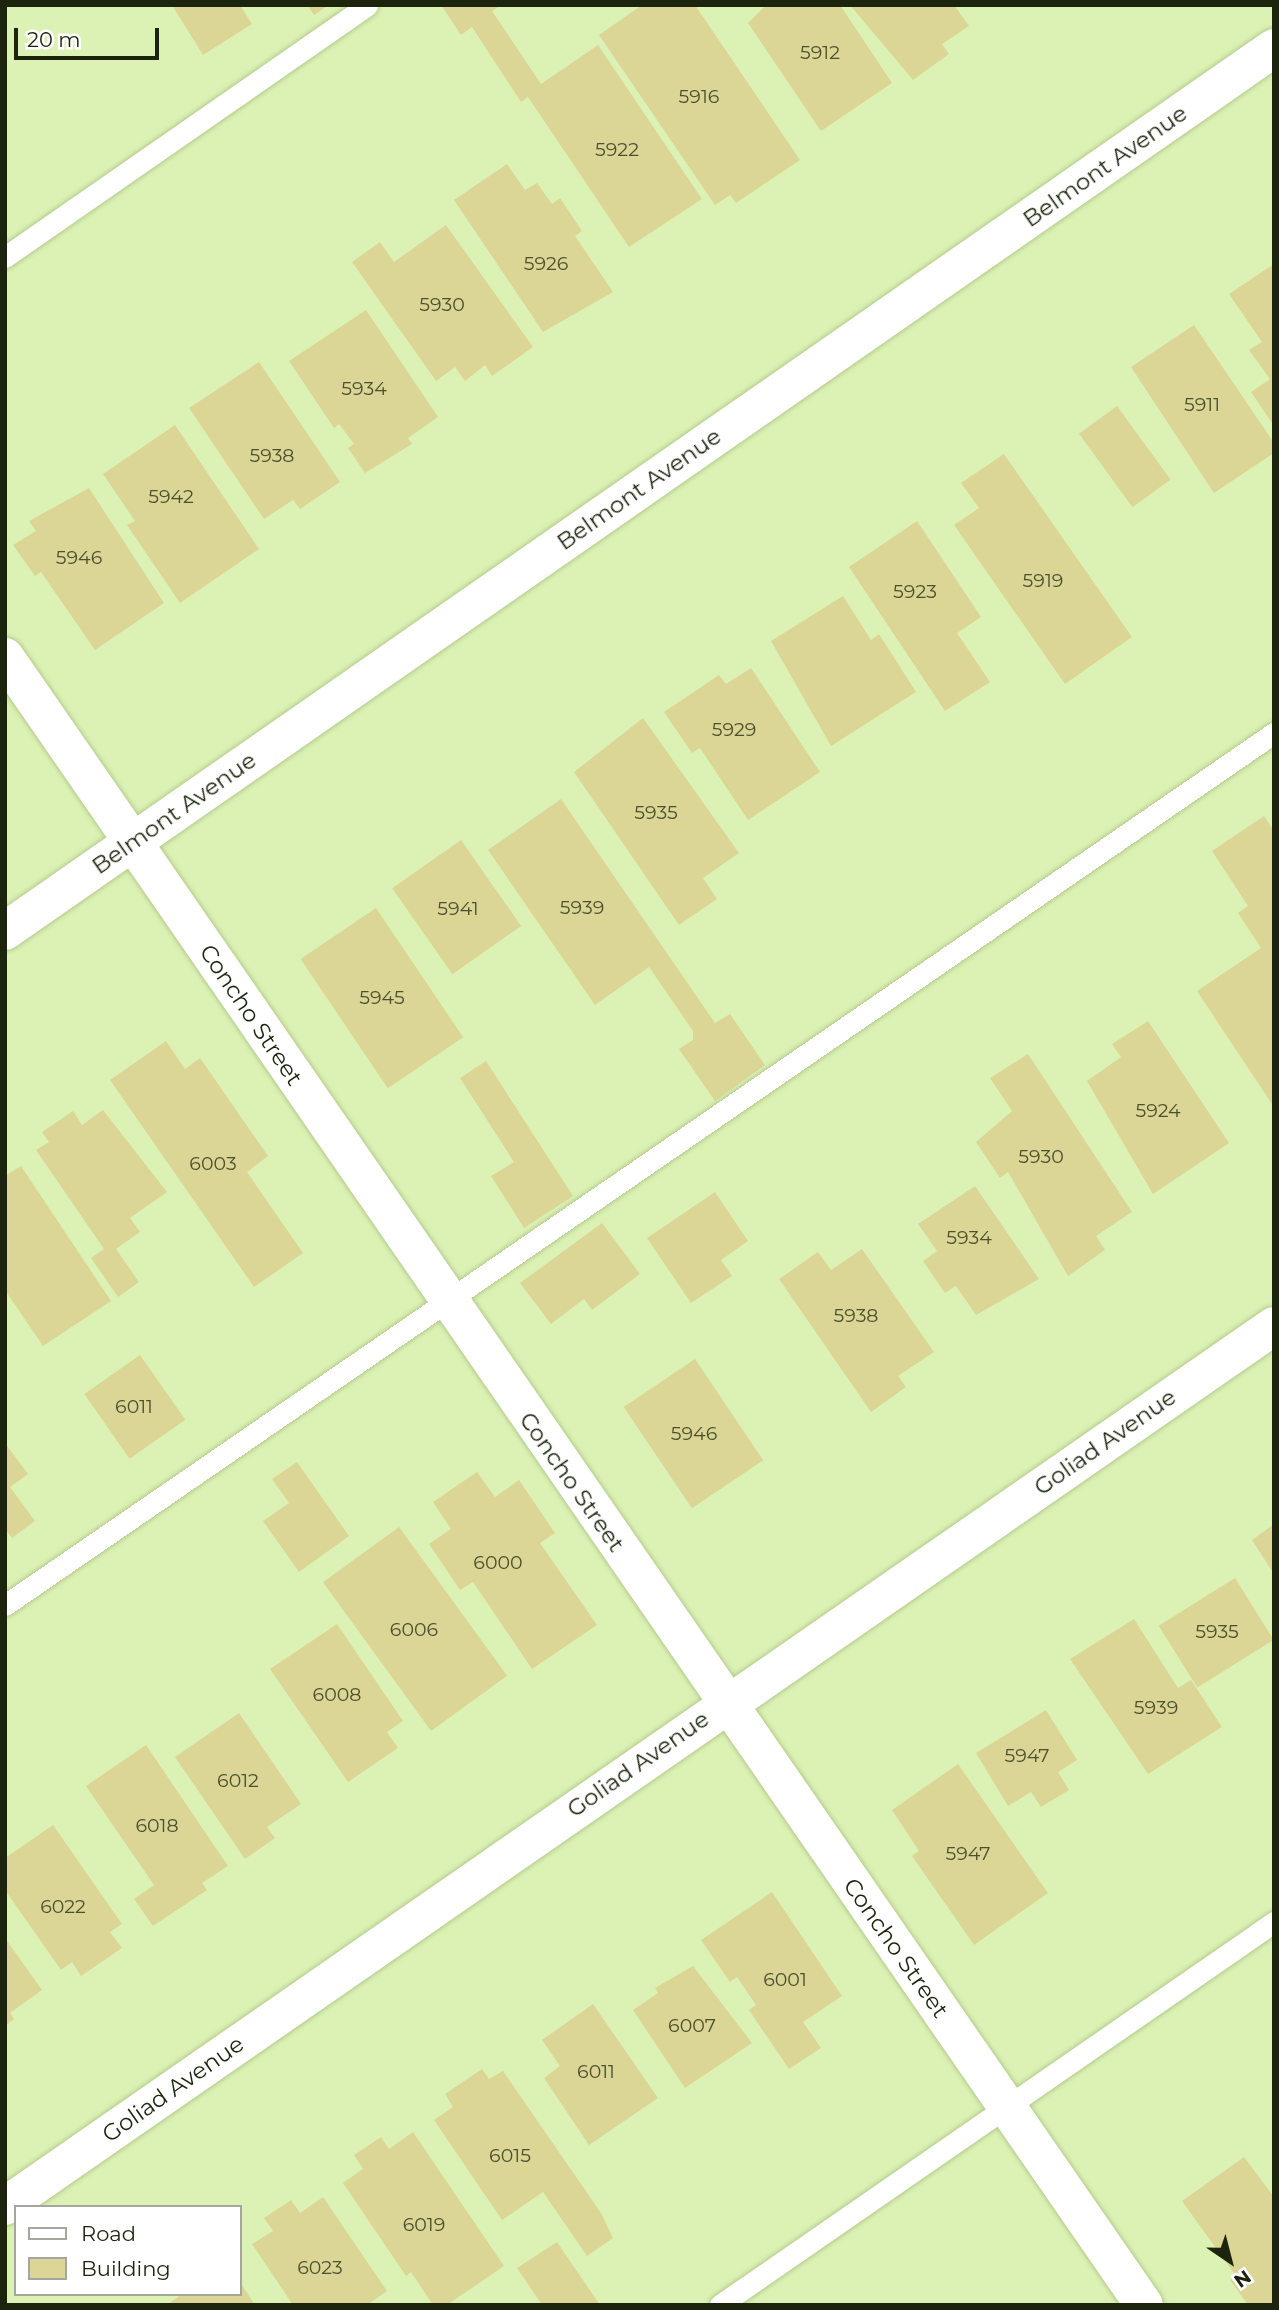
<!DOCTYPE html>
<html>
<head>
<meta charset="utf-8">
<style>
  body { margin:0 }
  #map { position:relative; width:1279px; height:2310px; overflow:hidden; background:#dcf2b4; font-family:Montserrat,sans-serif }
  div>[style] { position:absolute }
  .building>* { inset:0; background:#dbd695; transform-origin:0 0 }
  .roads { filter:drop-shadow(0 0 2px #b5ca8e) drop-shadow(0 0 2px #b5ca8e) }
  .lane>* { height:21px; margin:-10.5px; padding:0 10.5px; transform-origin:10.5px; border-radius:10.5px; background:#fff }
  .street>* { height:38px; margin:-19px; padding:0 19px; transform-origin:19px; border-radius:19px; background:#fff }
  span { translate:-50% -50%; white-space:nowrap; text-align:center; line-height:1.15; -webkit-text-stroke:7px #fff; paint-order:stroke }
  .number-label { font-size:19px; color:#4c502f }
  .number-label span { -webkit-text-stroke-width:0 }
  .street-label { font-size:23px; color:#1d240d }
  .frame { position:absolute; inset:0; border:7px solid #1d240d; pointer-events:none }
  .legend { position:absolute; left:14px; top:2205px; width:228px; height:91px; box-sizing:border-box; background:#fff; border:2px solid #a5a79e; margin:0; padding:9px 12px; list-style:none; font-size:21px; color:#1d240d }
  .legend li { display:flex; align-items:center; gap:14px; height:35px }
  .legend b { width:35px; border:2px solid #a5a79e }
  .north { position:absolute; left:1195px; top:2226px; width:70px; height:70px; -webkit-text-stroke:5px #fff; paint-order:stroke; rotate:145deg; font-size:19px; font-weight:700; line-height:28px; text-align:center; color:#1d240d }
  .north::after { content:''; display:block; margin:auto; width:24px; height:32px; background:#1d240d; clip-path:polygon(50% 0,100% 100%,50% 72%,0 100%) }
  .scale { position:absolute; left:14px; top:28px; width:145px; height:32px; box-sizing:border-box; border:4px solid #1d240d; border-top:0; padding-left:9px; font-size:21px; line-height:24px; white-space:nowrap; color:#1d240d; -webkit-text-stroke:5px #fff; paint-order:stroke }
</style>
</head>
<body>
<div id="map">
  <div class="building">
    <i style="clip-path:polygon(172px 5px,240px 5px,252px 24px,203px 55px)"></i>
    <i style="clip-path:polygon(307px 5px,329px 5px,314px 15px)"></i>
    <i style="clip-path:polygon(441px 5px,502px 5px,492px 11px,541px 84px,598px 45px,702px 199px,629px 247px,528px 97px,521px 102px,472px 27px,461px 35px)"></i>
    <i style="clip-path:polygon(642px 5px,695px 5px,800px 160px,736px 203px,730px 195px,715px 205px,599px 35px)"></i>
    <i style="clip-path:polygon(766px 5px,840px 5px,892px 83px,821px 131px,748px 23px)"></i>
    <i style="clip-path:polygon(850px 5px,954px 5px,969px 26px,942px 44px,949px 54px,913px 80px)"></i>
    <i style="clip-path:polygon(507px 164px,525px 190px,537px 183px,552px 204px,560px 198px,582px 231px,575px 236px,613px 292px,543px 332px,454px 200px)"></i>
    <i style="clip-path:polygon(446px 225px,533px 347px,492px 376px,485px 365px,465px 381px,455px 367px,436px 381px,352px 262px,380px 242px,394px 262px)"></i>
    <i style="clip-path:polygon(1274px 264px,1274px 426px,1251px 392px,1270px 379px,1249px 350px,1262px 342px,1229px 294px)"></i>
    <i style="clip-path:polygon(366px 310px,438px 417px,408px 438px,412px 444px,365px 473px,348px 448px,354px 444px,339px 424px,334px 428px,289px 361px)"></i>
    <i style="clip-path:polygon(1194px 325px,1274px 443px,1274px 453px,1214px 493px,1131px 367px)"></i>
    <i style="clip-path:polygon(259px 362px,340px 482px,300px 509px,293px 500px,264px 519px,189px 408px)"></i>
    <i style="left:1117px;top:406px;width:91px;height:47px;rotate:54deg"></i>
    <i style="clip-path:polygon(175px 425px,259px 549px,180px 603px,127px 525px,135px 521px,103px 474px)"></i>
    <i style="clip-path:polygon(1004px 454px,1132px 637px,1065px 684px,954px 525px,979px 508px,961px 483px)"></i>
    <i style="clip-path:polygon(89px 488px,164px 603px,95px 650px,41px 572px,35px 576px,13px 545px,36px 531px,29px 521px)"></i>
    <i style="clip-path:polygon(917px 521px,981px 617px,957px 633px,990px 682px,945px 711px,849px 567px)"></i>
    <i style="clip-path:polygon(843px 596px,871px 640px,879px 634px,916px 692px,831px 746px,771px 641px)"></i>
    <i style="clip-path:polygon(751px 668px,820px 772px,748px 820px,700px 748px,692px 753px,664px 712px,719px 675px,726px 684px)"></i>
    <i style="clip-path:polygon(643px 718px,739px 853px,703px 878px,717px 899px,679px 925px,574px 772px)"></i>
    <i style="clip-path:polygon(561px 799px,715px 1023px,730px 1014px,765px 1065px,715px 1101px,679px 1049px,693px 1040px,693px 1031px,649px 967px,595px 1005px,488px 850px)"></i>
    <i style="clip-path:polygon(1264px 816px,1274px 831px,1274px 1107px,1197px 991px,1261px 948px,1238px 913px,1248px 906px,1212px 851px)"></i>
    <i style="left:461px;top:840px;width:105px;height:84px;rotate:55deg"></i>
    <i style="left:376px;top:908px;width:156px;height:91px;rotate:56deg"></i>
    <i style="clip-path:polygon(1148px 1021px,1229px 1143px,1153px 1194px,1087px 1081px,1121px 1057px,1112px 1044px)"></i>
    <i style="clip-path:polygon(166px 1041px,185px 1069px,200px 1058px,268px 1156px,247px 1172px,303px 1253px,254px 1287px,110px 1080px)"></i>
    <i style="clip-path:polygon(1028px 1054px,1132px 1212px,1096px 1236px,1105px 1250px,1068px 1276px,1008px 1172px,1000px 1178px,976px 1142px,1012px 1111px,990px 1078px)"></i>
    <i style="clip-path:polygon(486px 1061px,573px 1196px,524px 1228px,491px 1176px,514px 1162px,460px 1078px)"></i>
    <i style="clip-path:polygon(103px 1110px,167px 1192px,130px 1218px,140px 1232px,116px 1249px,139px 1282px,118px 1297px,91px 1258px,104px 1249px,36px 1150px,49px 1142px,42px 1132px,73px 1111px,82px 1125px)"></i>
    <i style="clip-path:polygon(21px 1166px,111px 1301px,43px 1346px,5px 1290px,5px 1176px)"></i>
    <i style="clip-path:polygon(975px 1186px,1039px 1279px,976px 1315px,956px 1286px,945px 1293px,923px 1261px,937px 1251px,918px 1224px)"></i>
    <i style="clip-path:polygon(715px 1192px,748px 1241px,721px 1260px,732px 1276px,691px 1303px,647px 1238px)"></i>
    <i style="clip-path:polygon(602px 1223px,640px 1274px,592px 1310px,584px 1299px,551px 1324px,520px 1283px)"></i>
    <i style="clip-path:polygon(862px 1249px,934px 1352px,898px 1376px,906px 1387px,871px 1412px,779px 1279px,818px 1252px,831px 1270px)"></i>
    <i style="left:140px;top:1355px;width:79px;height:68px;rotate:55deg"></i>
    <i style="left:695px;top:1359px;width:122px;height:86px;rotate:56deg"></i>
    <i style="clip-path:polygon(5px 1443px,28px 1474px,10px 1487px,35px 1521px,12px 1538px,5px 1529px)"></i>
    <i style="clip-path:polygon(297px 1462px,349px 1536px,299px 1572px,263px 1521px,289px 1503px,272px 1479px)"></i>
    <i style="clip-path:polygon(477px 1472px,495px 1497px,519px 1480px,555px 1533px,540px 1543px,597px 1625px,532px 1669px,473px 1582px,460px 1590px,429px 1544px,451px 1529px,433px 1502px)"></i>
    <i style="clip-path:polygon(1274px 1524px,1274px 1574px,1252px 1540px)"></i>
    <i style="left:399px;top:1527px;width:184px;height:94px;rotate:54deg"></i>
    <i style="left:1235px;top:1578px;width:73px;height:90px;rotate:58deg"></i>
    <i style="clip-path:polygon(1134px 1619px,1178px 1688px,1191px 1680px,1222px 1727px,1148px 1774px,1070px 1659px)"></i>
    <i style="clip-path:polygon(337px 1624px,403px 1721px,387px 1732px,398px 1748px,348px 1782px,270px 1669px)"></i>
    <i style="clip-path:polygon(1046px 1710px,1077px 1760px,1058px 1772px,1069px 1790px,1041px 1807px,1031px 1792px,1008px 1806px,976px 1753px)"></i>
    <i style="clip-path:polygon(239px 1713px,301px 1804px,267px 1827px,275px 1838px,245px 1859px,175px 1757px)"></i>
    <i style="clip-path:polygon(146px 1745px,228px 1866px,202px 1883px,207px 1890px,153px 1926px,134px 1899px,154px 1885px,86px 1786px)"></i>
    <i style="clip-path:polygon(958px 1764px,1048px 1893px,974px 1945px,912px 1856px,919px 1851px,892px 1810px)"></i>
    <i style="clip-path:polygon(53px 1825px,122px 1924px,110px 1932px,122px 1948px,81px 1976px,72px 1962px,61px 1970px,5px 1890px,5px 1858px)"></i>
    <i style="clip-path:polygon(772px 1892px,842px 1996px,803px 2022px,821px 2048px,789px 2069px,749px 2010px,756px 2005px,737px 1977px,730px 1982px,701px 1940px)"></i>
    <i style="clip-path:polygon(5px 1938px,42px 1990px,10px 2013px,14px 2019px,5px 2026px)"></i>
    <i style="clip-path:polygon(693px 1966px,752px 2043px,685px 2088px,633px 2010px,658px 1993px,655px 1988px)"></i>
    <i style="clip-path:polygon(593px 2004px,658px 2098px,589px 2145px,544px 2078px,560px 2066px,542px 2040px)"></i>
    <i style="clip-path:polygon(482px 2069px,489px 2079px,503px 2071px,601px 2213px,613px 2238px,587px 2256px,543px 2192px,502px 2220px,434px 2120px,453px 2107px,445px 2094px)"></i>
    <i style="clip-path:polygon(413px 2132px,504px 2266px,447px 2305px,433px 2305px,411px 2272px,406px 2276px,343px 2183px,363px 2169px,354px 2155px,381px 2137px,389px 2149px)"></i>
    <i style="clip-path:polygon(1244px 2157px,1274px 2197px,1274px 2305px,1248px 2305px,1230px 2280px,1236px 2276px,1182px 2201px)"></i>
    <i style="clip-path:polygon(323px 2197px,387px 2291px,367px 2305px,293px 2305px,252px 2244px,273px 2231px,264px 2218px,291px 2200px,300px 2213px)"></i>
    <i style="clip-path:polygon(557px 2242px,600px 2305px,542px 2305px,517px 2268px)"></i>
    <i style="clip-path:polygon(240px 2282px,255px 2305px,167px 2305px,182px 2294px,240px 2294px)"></i>
  </div>
  <div class="roads">
    <div class="lane">
      <i style="left:5px;top:257px;width:441px;rotate:-34.8deg"></i>
      <i style="left:5px;top:1605px;width:1540px;rotate:-34.5deg"></i>
      <i style="left:720px;top:2305px;width:674px;rotate:-34.66deg"></i>
    </div>
    <div class="street">
      <i style="left:5px;top:657px;width:2003px;rotate:55.35deg"></i>
      <i style="left:5px;top:931px;width:1546px;rotate:-34.83deg"></i>
      <i style="left:5px;top:2206px;width:1544px;rotate:-34.74deg"></i>
    </div>
  </div>
  <div class="number-label">
    <span style="left:820px;top:53px">5912</span>
    <span style="left:699px;top:97px">5916</span>
    <span style="left:617px;top:150px">5922</span>
    <span style="left:546px;top:264px">5926</span>
    <span style="left:442px;top:305px">5930</span>
    <span style="left:364px;top:389px">5934</span>
    <span style="left:1202px;top:405px">5911</span>
    <span style="left:272px;top:456px">5938</span>
    <span style="left:171px;top:497px">5942</span>
    <span style="left:79px;top:558px">5946</span>
    <span style="left:1043px;top:581px">5919</span>
    <span style="left:915px;top:592px">5923</span>
    <span style="left:734px;top:730px">5929</span>
    <span style="left:656px;top:813px">5935</span>
    <span style="left:582px;top:908px">5939</span>
    <span style="left:458px;top:909px">5941</span>
    <span style="left:382px;top:998px">5945</span>
    <span style="left:1158px;top:1111px">5924</span>
    <span style="left:1041px;top:1157px">5930</span>
    <span style="left:213px;top:1164px">6003</span>
    <span style="left:969px;top:1238px">5934</span>
    <span style="left:856px;top:1316px">5938</span>
    <span style="left:134px;top:1407px">6011</span>
    <span style="left:694px;top:1434px">5946</span>
    <span style="left:498px;top:1563px">6000</span>
    <span style="left:414px;top:1630px">6006</span>
    <span style="left:1217px;top:1632px">5935</span>
    <span style="left:337px;top:1695px">6008</span>
    <span style="left:1156px;top:1708px">5939</span>
    <span style="left:1027px;top:1756px">5947</span>
    <span style="left:238px;top:1781px">6012</span>
    <span style="left:157px;top:1826px">6018</span>
    <span style="left:968px;top:1854px">5947</span>
    <span style="left:63px;top:1907px">6022</span>
    <span style="left:785px;top:1980px">6001</span>
    <span style="left:692px;top:2026px">6007</span>
    <span style="left:596px;top:2072px">6011</span>
    <span style="left:510px;top:2156px">6015</span>
    <span style="left:424px;top:2225px">6019</span>
    <span style="left:320px;top:2268px">6023</span>
  </div>
  <div class="street-label">
    <span style="left:1105px;top:166px;rotate:-35deg">Belmont Avenue</span>
    <span style="left:639px;top:489px;rotate:-35deg">Belmont Avenue</span>
    <span style="left:174px;top:813px;rotate:-35deg">Belmont Avenue</span>
    <span style="left:251px;top:1015px;rotate:56deg">Concho Street</span>
    <span style="left:1105px;top:1442px;rotate:-35deg">Goliad Avenue</span>
    <span style="left:572px;top:1482px;rotate:55deg">Concho Street</span>
    <span style="left:638px;top:1764px;rotate:-35deg">Goliad Avenue</span>
    <span style="left:896px;top:1948px;rotate:55deg">Concho Street</span>
    <span style="left:173px;top:2089px;rotate:-35deg">Goliad Avenue</span>
  </div>
  <div class="frame"></div>
  <ul class="legend">
  <li><b style="height:9px;background:#fff"></b>Road</li>
  <li><b style="height:19px;background:#dbd695"></b>Building</li>
  </ul>
  <div class="north">N</div>
  <div class="scale">20 m</div>
</div>
</body>
</html>
